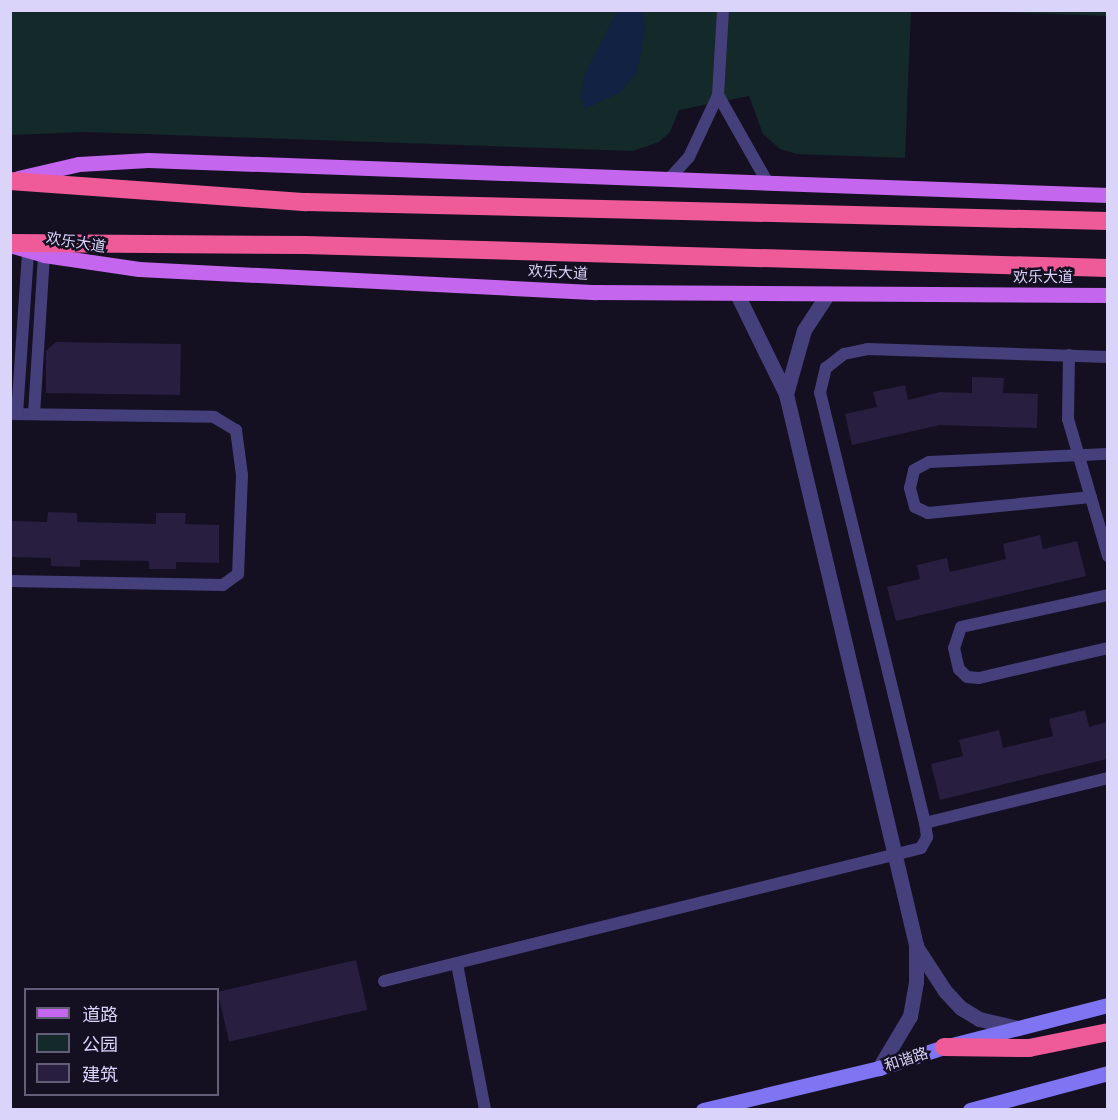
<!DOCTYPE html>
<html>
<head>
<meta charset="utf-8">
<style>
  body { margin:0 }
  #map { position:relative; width:1118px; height:1120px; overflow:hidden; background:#141021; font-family:Helvetica,"Noto Sans SC",sans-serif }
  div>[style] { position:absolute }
  .green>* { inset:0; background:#13292a }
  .water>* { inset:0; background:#122242 }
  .building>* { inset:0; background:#271e40; transform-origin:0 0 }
  .lane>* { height:12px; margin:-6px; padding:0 6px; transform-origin:6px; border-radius:6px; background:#453f7b }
  .street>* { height:15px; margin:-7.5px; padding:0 7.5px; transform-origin:7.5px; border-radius:7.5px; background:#453f7b }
  .secondary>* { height:15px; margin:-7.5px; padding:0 7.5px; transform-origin:7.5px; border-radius:7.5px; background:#7f74f1 }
  .primary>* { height:15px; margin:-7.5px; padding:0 7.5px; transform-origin:7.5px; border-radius:7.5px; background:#c566ef }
  .highway>* { height:18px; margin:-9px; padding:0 9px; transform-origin:9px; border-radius:9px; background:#ee5b98 }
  span { translate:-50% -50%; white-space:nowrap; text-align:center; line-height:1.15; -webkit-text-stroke:5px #141021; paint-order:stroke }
  .street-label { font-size:15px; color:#dad4fb }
  .frame { position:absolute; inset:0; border:12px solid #dad4fb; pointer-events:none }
  .legend { position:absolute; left:24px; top:988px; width:195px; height:108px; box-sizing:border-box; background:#141021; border:2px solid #635e78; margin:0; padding:8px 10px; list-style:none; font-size:18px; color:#dad4fb }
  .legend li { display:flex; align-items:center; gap:12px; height:30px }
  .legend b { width:30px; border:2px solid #635e78 }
</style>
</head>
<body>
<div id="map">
  <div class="green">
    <i style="clip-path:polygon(1107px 10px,1107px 16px,973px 11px,973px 10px)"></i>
    <i style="clip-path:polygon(10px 11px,911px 11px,905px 158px,797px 154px,780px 149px,763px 134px,749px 96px,679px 110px,670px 132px,659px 142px,633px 151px,85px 132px,11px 135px)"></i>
  </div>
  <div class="water">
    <i style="clip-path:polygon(617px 11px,643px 12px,645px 30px,637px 73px,620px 92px,585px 109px,580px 97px,585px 74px)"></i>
  </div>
  <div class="building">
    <i style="clip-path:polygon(56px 342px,181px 344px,180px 395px,46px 393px,46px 351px)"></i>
    <i style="clip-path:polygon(972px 377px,1004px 378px,1003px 393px,1038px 394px,1037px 428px,940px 425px,852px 445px,845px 414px,877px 407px,873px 392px,905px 385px,908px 400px,940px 392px,972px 393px)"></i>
    <i style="clip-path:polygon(48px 512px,77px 513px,77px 522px,156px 524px,156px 513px,186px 513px,185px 524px,219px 525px,219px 563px,176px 562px,176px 569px,149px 569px,149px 561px,80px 560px,80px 567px,51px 566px,51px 558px,11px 557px,12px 521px,47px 522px)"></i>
    <i style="clip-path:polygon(1040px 535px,1043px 549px,1077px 541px,1086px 576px,896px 621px,887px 587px,920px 579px,917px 565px,947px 558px,950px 572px,1006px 559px,1003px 544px)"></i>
    <i style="clip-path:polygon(1085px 710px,1089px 727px,1107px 722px,1107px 759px,940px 800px,931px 764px,963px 756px,959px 740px,999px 730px,1003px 748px,1053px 736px,1049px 719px)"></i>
    <i style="left:356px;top:960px;width:51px;height:142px;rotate:77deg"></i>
  </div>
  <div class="lane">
    <i style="left:718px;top:95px;width:98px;rotate:60.5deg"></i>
    <i style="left:670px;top:178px;width:28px;rotate:-48deg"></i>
    <i style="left:689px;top:157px;width:68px;rotate:-64.9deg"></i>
    <i style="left:718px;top:95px;width:85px;rotate:-86.6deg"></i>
    <i style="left:1069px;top:355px;width:64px;rotate:90.9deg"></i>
    <i style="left:1068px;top:419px;width:143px;rotate:73.7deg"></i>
    <i style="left:10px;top:414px;width:204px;rotate:0.8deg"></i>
    <i style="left:214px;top:417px;width:26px;rotate:31deg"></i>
    <i style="left:236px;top:430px;width:45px;rotate:82.4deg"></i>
    <i style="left:242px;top:475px;width:99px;rotate:92.3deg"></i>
    <i style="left:238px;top:574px;width:19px;rotate:144deg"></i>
    <i style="left:223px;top:585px;width:213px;rotate:-178.9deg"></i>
    <i style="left:17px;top:414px;width:163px;rotate:-86.1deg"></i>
    <i style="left:34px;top:414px;width:159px;rotate:-86.4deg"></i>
    <i style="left:1091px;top:497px;width:164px;rotate:174.4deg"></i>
    <i style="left:928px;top:513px;width:14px;rotate:-155deg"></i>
    <i style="left:915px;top:507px;width:20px;rotate:-105deg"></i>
    <i style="left:910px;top:488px;width:18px;rotate:-77deg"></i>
    <i style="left:914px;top:470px;width:17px;rotate:-28deg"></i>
    <i style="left:929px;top:462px;width:179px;rotate:-2.6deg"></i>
    <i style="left:1108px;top:595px;width:150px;rotate:167.7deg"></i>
    <i style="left:961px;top:627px;width:22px;rotate:108deg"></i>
    <i style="left:954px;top:648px;width:22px;rotate:77deg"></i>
    <i style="left:959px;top:669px;width:11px;rotate:45deg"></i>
    <i style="left:967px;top:677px;width:12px;rotate:5deg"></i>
    <i style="left:979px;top:678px;width:132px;rotate:-13.1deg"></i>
    <i style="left:925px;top:823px;width:188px;rotate:-13.8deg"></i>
    <i style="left:457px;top:964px;width:149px;rotate:79.1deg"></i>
    <i style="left:384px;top:981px;width:553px;rotate:-13.91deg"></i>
    <i style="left:921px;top:848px;width:13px;rotate:-61deg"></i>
    <i style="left:927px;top:837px;width:14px;rotate:-98deg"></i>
    <i style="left:925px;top:823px;width:443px;rotate:-103.7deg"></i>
    <i style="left:820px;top:393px;width:26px;rotate:-77deg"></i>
    <i style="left:826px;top:368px;width:23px;rotate:-38deg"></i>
    <i style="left:844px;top:354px;width:24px;rotate:-12deg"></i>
    <i style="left:867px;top:349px;width:241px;rotate:1.9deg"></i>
  </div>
  <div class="street">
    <i style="left:737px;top:294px;width:111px;rotate:63.9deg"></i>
    <i style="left:786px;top:394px;width:566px;rotate:76.72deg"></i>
    <i style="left:916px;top:945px;width:37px;rotate:90deg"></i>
    <i style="left:916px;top:982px;width:35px;rotate:100deg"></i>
    <i style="left:910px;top:1016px;width:61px;rotate:120.8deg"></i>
    <i style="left:786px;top:394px;width:66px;rotate:-74.3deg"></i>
    <i style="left:804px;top:330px;width:42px;rotate:-56.7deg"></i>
    <i style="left:917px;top:948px;width:51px;rotate:56.9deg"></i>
    <i style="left:945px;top:991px;width:23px;rotate:47deg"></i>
    <i style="left:961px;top:1008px;width:21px;rotate:31deg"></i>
    <i style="left:979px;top:1019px;width:39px;rotate:13deg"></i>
  </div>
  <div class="secondary">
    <i style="left:703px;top:1110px;width:181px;rotate:-13.4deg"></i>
    <i style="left:879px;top:1068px;width:68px;rotate:-17.9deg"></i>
    <i style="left:944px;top:1047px;width:169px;rotate:-14.4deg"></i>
    <i style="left:970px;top:1110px;width:143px;rotate:-15deg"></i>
  </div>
  <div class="primary">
    <i style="left:18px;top:178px;width:63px;rotate:-12.9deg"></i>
    <i style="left:79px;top:164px;width:69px;rotate:-3.3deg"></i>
    <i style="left:148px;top:160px;width:961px;rotate:2.09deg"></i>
    <i style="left:13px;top:246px;width:32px;rotate:16deg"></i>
    <i style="left:44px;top:255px;width:96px;rotate:8.4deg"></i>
    <i style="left:139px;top:269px;width:458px;rotate:2.9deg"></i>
    <i style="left:596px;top:292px;width:512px;rotate:0.34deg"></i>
  </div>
  <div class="highway">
    <i style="left:10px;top:181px;width:297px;rotate:4.1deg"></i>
    <i style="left:306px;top:202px;width:802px;rotate:1.36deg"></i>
    <i style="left:10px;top:243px;width:295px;rotate:0.4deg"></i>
    <i style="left:305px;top:245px;width:803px;rotate:1.64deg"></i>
    <i style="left:944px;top:1047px;width:85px;rotate:0.7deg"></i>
    <i style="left:1029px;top:1048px;width:81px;rotate:-11.4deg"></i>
  </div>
  <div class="street-label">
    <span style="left:76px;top:242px;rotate:9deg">欢乐大道</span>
    <span style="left:558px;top:272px;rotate:3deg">欢乐大道</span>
    <span style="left:1043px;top:277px">欢乐大道</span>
    <span style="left:906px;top:1059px;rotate:-18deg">和谐路</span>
  </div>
  <div class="frame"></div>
  <ul class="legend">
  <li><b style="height:8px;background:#c566ef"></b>道路</li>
  <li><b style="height:16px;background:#13292a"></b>公园</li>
  <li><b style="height:16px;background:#271e40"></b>建筑</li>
  </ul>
</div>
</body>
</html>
